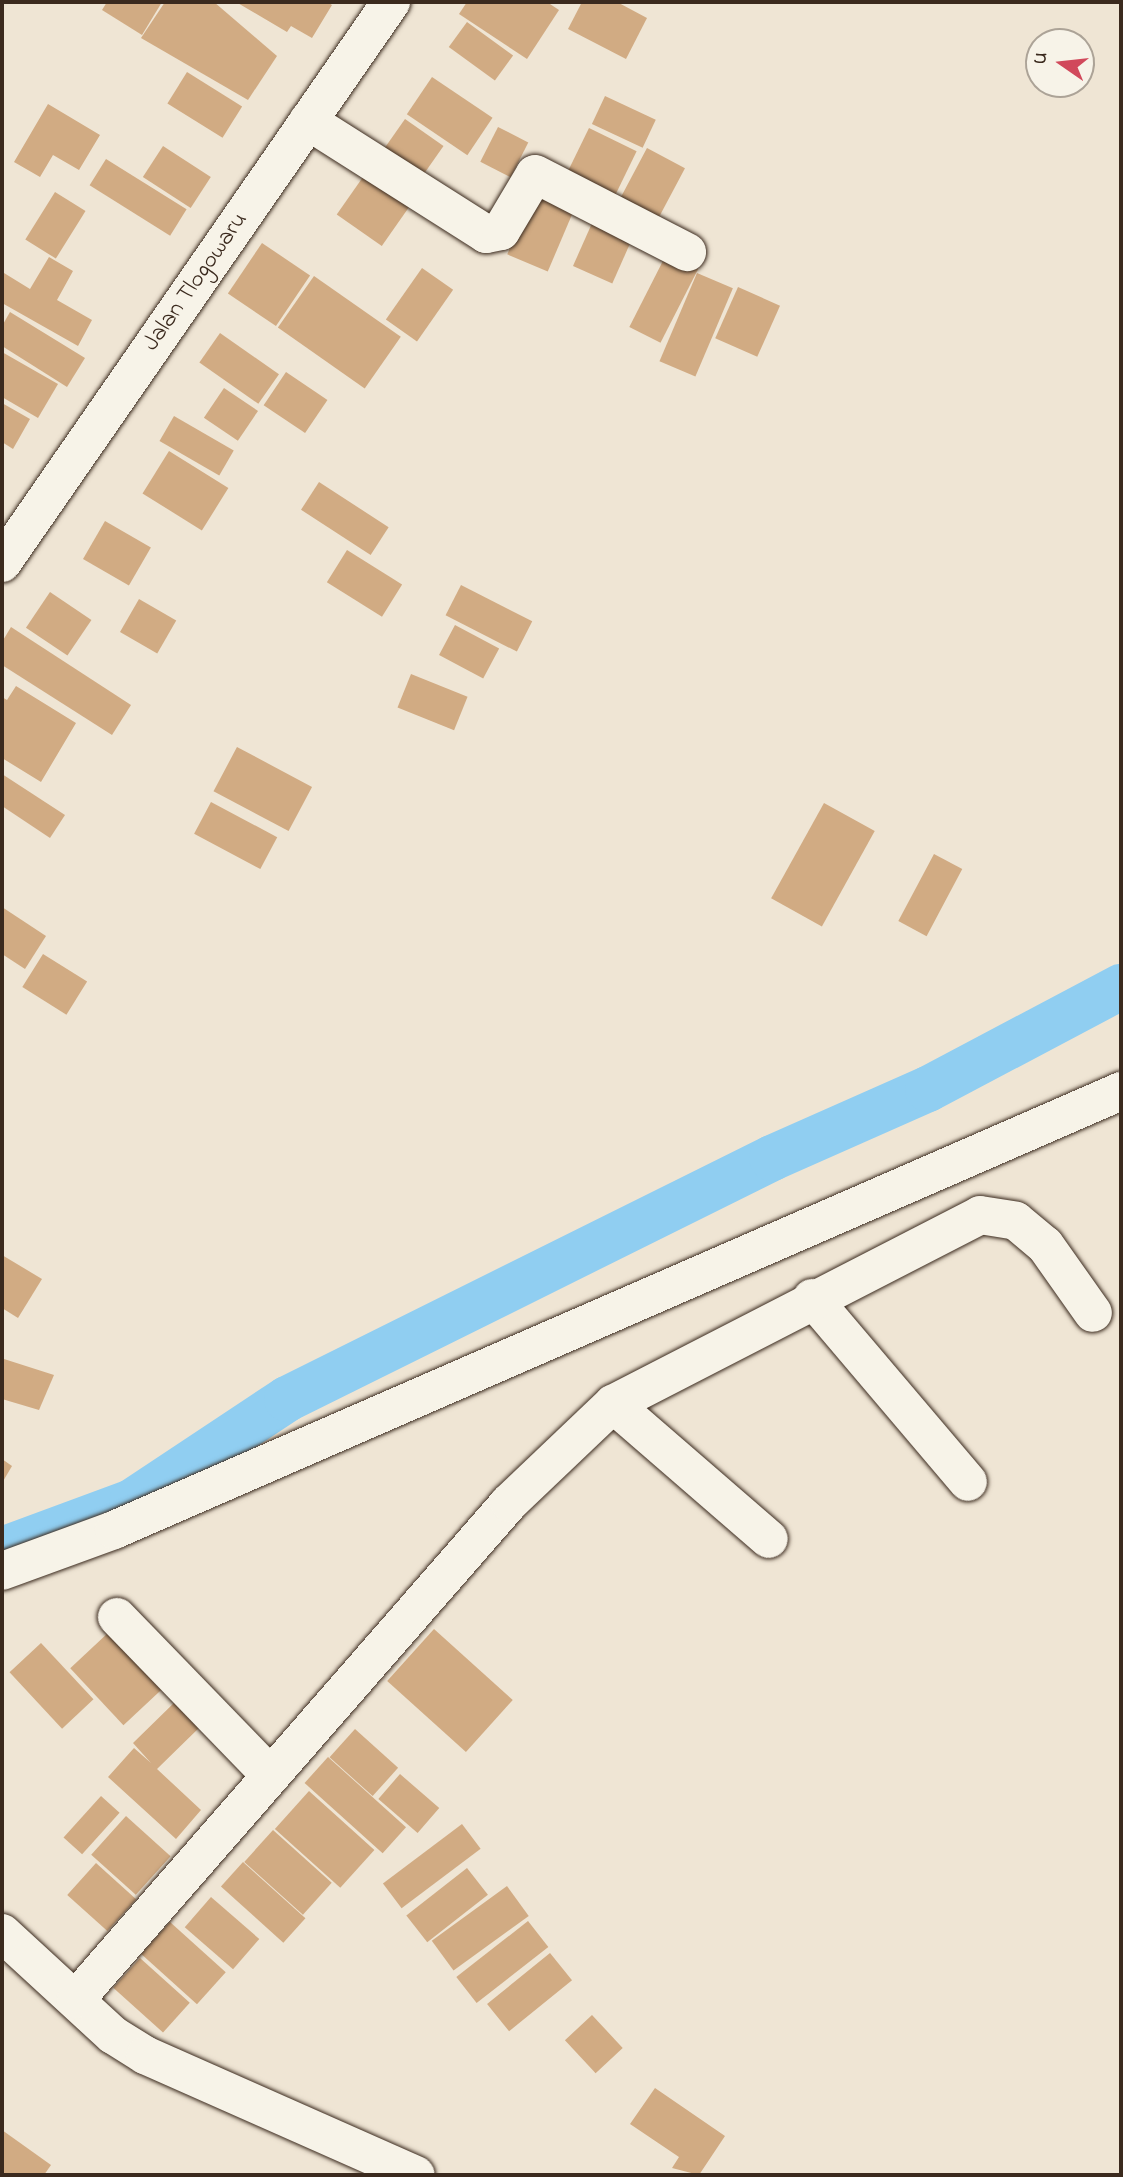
<!DOCTYPE html>
<html>
<head>
<meta charset="utf-8">
<style>
  body { margin:0 }
  #map { position:relative; width:1123px; height:2177px; overflow:hidden; background:#efe5d4; font-family:"Indie Flower",sans-serif }
  div>[style] { position:absolute }
  .canal>* { height:46px; margin:-23px; padding:0 23px; transform-origin:23px; border-radius:23px; background:#90cef1 }
  .building>* { inset:0; background:#d1ab83; transform-origin:0 0 }
  .roads { filter:drop-shadow(0 0 2px #3b2a1e) drop-shadow(0 0 2px #3b2a1e) }
  .street>* { height:38px; margin:-19px; padding:0 19px; transform-origin:19px; border-radius:19px; background:#f7f3e8 }
  .secondary>* { height:38px; margin:-19px; padding:0 19px; transform-origin:19px; border-radius:19px; background:#f7f3e8 }
  span { translate:-50% -50%; white-space:nowrap; text-align:center; line-height:1.15; -webkit-text-stroke:5px #f7f3e8; paint-order:stroke }
  .street-label { font-size:24px; color:#3b2a1e }
  .frame { position:absolute; inset:0; border:4px solid #3b2a1e; pointer-events:none }
  .north { position:absolute; left:1025px; top:28px; width:70px; height:70px; box-sizing:border-box; background:#f7f3e8; border:2px solid #aca397; border-radius:50%; rotate:284deg; font-size:19px; font-weight:700; line-height:28px; text-align:center; color:#3b2a1e }
  .north::after { content:''; display:block; margin:auto; width:24px; height:32px; background:#d1495b; clip-path:polygon(50% 0,100% 100%,50% 72%,0 100%) }
</style>
</head>
<body>
<div id="map">
  <div class="canal">
    <i style="left:2px;top:1550px;width:139px;rotate:-20.3deg"></i>
    <i style="left:132px;top:1502px;width:186px;rotate:-33.6deg"></i>
    <i style="left:287px;top:1399px;width:542px;rotate:-26.42deg"></i>
    <i style="left:772px;top:1158px;width:171px;rotate:-23.9deg"></i>
    <i style="left:928px;top:1089px;width:218px;rotate:-27.9deg"></i>
  </div>
  <div class="building">
    <i style="clip-path:polygon(107px 2px,162px 2px,142px 35px,102px 10px)"></i>
    <i style="clip-path:polygon(165px 2px,214px 2px,277px 56px,248px 100px,141px 38px)"></i>
    <i style="clip-path:polygon(236px 2px,327px 2px,332px 5px,312px 38px,291px 26px,287px 32px)"></i>
    <i style="clip-path:polygon(467px 2px,547px 2px,559px 10px,527px 59px,459px 14px)"></i>
    <i style="clip-path:polygon(582px 2px,617px 2px,647px 18px,626px 59px,568px 29px)"></i>
    <i style="left:467px;top:22px;width:57px;height:31px;rotate:36deg"></i>
    <i style="left:187px;top:72px;width:65px;height:37px;rotate:32deg"></i>
    <i style="left:432px;top:77px;width:73px;height:45px;rotate:34deg"></i>
    <i style="left:605px;top:96px;width:56px;height:31px;rotate:25deg"></i>
    <i style="clip-path:polygon(48px 104px,100px 135px,79px 170px,53px 155px,40px 177px,14px 162px)"></i>
    <i style="left:405px;top:119px;width:47px;height:52px;rotate:35deg"></i>
    <i style="left:498px;top:127px;width:34px;height:39px;rotate:27deg"></i>
    <i style="left:589px;top:128px;width:53px;height:52px;rotate:26deg"></i>
    <i style="left:163px;top:146px;width:57px;height:37px;rotate:33deg"></i>
    <i style="left:647px;top:148px;width:43px;height:58px;rotate:28deg"></i>
    <i style="left:106px;top:159px;width:95px;height:31px;rotate:32deg"></i>
    <i style="left:370px;top:167px;width:55px;height:58px;rotate:35deg"></i>
    <i style="left:535px;top:189px;width:44px;height:71px;rotate:23deg"></i>
    <i style="left:55px;top:192px;width:36px;height:56px;rotate:32deg"></i>
    <i style="left:597px;top:212px;width:43px;height:59px;rotate:24deg"></i>
    <i style="left:262px;top:243px;width:58px;height:61px;rotate:34deg"></i>
    <i style="left:667px;top:253px;width:35px;height:83px;rotate:27deg"></i>
    <i style="clip-path:polygon(49px 257px,73px 271px,57px 300px,92px 320px,78px 346px,2px 303px,4px 273px,30px 289px)"></i>
    <i style="left:422px;top:268px;width:38px;height:63px;rotate:35deg"></i>
    <i style="left:697px;top:273px;width:39px;height:96px;rotate:23deg"></i>
    <i style="left:314px;top:276px;width:106px;height:63px;rotate:35deg"></i>
    <i style="left:738px;top:287px;width:46px;height:56px;rotate:24deg"></i>
    <i style="clip-path:polygon(10px 312px,85px 358px,67px 387px,2px 346px,2px 326px)"></i>
    <i style="left:220px;top:333px;width:72px;height:36px;rotate:35deg"></i>
    <i style="clip-path:polygon(2px 352px,58px 384px,38px 418px,2px 397px)"></i>
    <i style="left:286px;top:372px;width:50px;height:40px;rotate:34deg"></i>
    <i style="left:224px;top:388px;width:41px;height:36px;rotate:34deg"></i>
    <i style="clip-path:polygon(2px 403px,30px 419px,13px 449px,2px 442px)"></i>
    <i style="left:174px;top:416px;width:69px;height:29px;rotate:30deg"></i>
    <i style="left:169px;top:451px;width:70px;height:50px;rotate:32deg"></i>
    <i style="left:319px;top:482px;width:83px;height:33px;rotate:33deg"></i>
    <i style="left:105px;top:521px;width:53px;height:44px;rotate:30deg"></i>
    <i style="left:347px;top:550px;width:65px;height:38px;rotate:32deg"></i>
    <i style="left:461px;top:585px;width:80px;height:34px;rotate:27deg"></i>
    <i style="left:50px;top:592px;width:50px;height:43px;rotate:34deg"></i>
    <i style="left:139px;top:599px;width:43px;height:38px;rotate:30deg"></i>
    <i style="left:455px;top:625px;width:50px;height:34px;rotate:28deg"></i>
    <i style="clip-path:polygon(11px 627px,131px 705px,112px 735px,2px 665px,2px 642px)"></i>
    <i style="left:411px;top:674px;width:61px;height:36px;rotate:22deg"></i>
    <i style="clip-path:polygon(16px 686px,76px 723px,41px 782px,2px 758px,2px 697px,7px 700px)"></i>
    <i style="left:237px;top:747px;width:85px;height:50px;rotate:28deg"></i>
    <i style="clip-path:polygon(2px 774px,65px 815px,50px 838px,2px 806px)"></i>
    <i style="left:211px;top:802px;width:75px;height:36px;rotate:28deg"></i>
    <i style="left:824px;top:803px;width:58px;height:109px;rotate:29deg"></i>
    <i style="left:934px;top:854px;width:32px;height:76px;rotate:28deg"></i>
    <i style="clip-path:polygon(2px 907px,46px 936px,25px 969px,2px 954px)"></i>
    <i style="left:43px;top:954px;width:52px;height:39px;rotate:32deg"></i>
    <i style="clip-path:polygon(2px 1255px,42px 1279px,18px 1318px,2px 1308px)"></i>
    <i style="clip-path:polygon(4px 1359px,54px 1375px,39px 1410px,2px 1399px)"></i>
    <i style="clip-path:polygon(2px 1459px,12px 1466px,2px 1483px)"></i>
    <i style="left:434px;top:1629px;width:106px;height:70px;rotate:42deg"></i>
    <i style="left:109px;top:1632px;width:78px;height:53px;rotate:47deg"></i>
    <i style="left:41px;top:1643px;width:77px;height:43px;rotate:47deg"></i>
    <i style="clip-path:polygon(178px 1699px,202px 1725px,157px 1769px,201px 1810px,176px 1839px,108px 1777px,134px 1748px,151px 1763px,133px 1743px)"></i>
    <i style="left:355px;top:1729px;width:58px;height:38px;rotate:42deg"></i>
    <i style="left:328px;top:1757px;width:105px;height:35px;rotate:42deg"></i>
    <i style="left:400px;top:1774px;width:52px;height:33px;rotate:41deg"></i>
    <i style="left:309px;top:1791px;width:88px;height:51px;rotate:42deg"></i>
    <i style="left:101px;top:1796px;width:25px;height:56px;rotate:42deg"></i>
    <i style="left:126px;top:1816px;width:60px;height:52px;rotate:42deg"></i>
    <i style="left:462px;top:1824px;width:31px;height:99px;rotate:53deg"></i>
    <i style="left:273px;top:1830px;width:79px;height:43px;rotate:42deg"></i>
    <i style="left:243px;top:1862px;width:84px;height:33px;rotate:42deg"></i>
    <i style="left:96px;top:1863px;width:54px;height:43px;rotate:42deg"></i>
    <i style="left:467px;top:1868px;width:34px;height:77px;rotate:52deg"></i>
    <i style="left:507px;top:1886px;width:37px;height:93px;rotate:54deg"></i>
    <i style="left:211px;top:1897px;width:64px;height:40px;rotate:41deg"></i>
    <i style="left:528px;top:1921px;width:33px;height:91px;rotate:52deg"></i>
    <i style="left:170px;top:1922px;width:75px;height:43px;rotate:42deg"></i>
    <i style="left:550px;top:1953px;width:35px;height:81px;rotate:51deg"></i>
    <i style="left:140px;top:1958px;width:67px;height:40px;rotate:42deg"></i>
    <i style="left:592px;top:2015px;width:45px;height:37px;rotate:47deg"></i>
    <i style="clip-path:polygon(655px 2088px,725px 2136px,699px 2175px,672px 2168px,679px 2157px,630px 2124px)"></i>
    <i style="clip-path:polygon(2px 2130px,51px 2165px,44px 2175px,2px 2175px)"></i>
  </div>
  <div class="roads">
    <div class="street">
      <i style="left:308px;top:121px;width:211px;rotate:32.4deg"></i>
      <i style="left:486px;top:234px;width:15px;rotate:-11deg"></i>
      <i style="left:501px;top:231px;width:66px;rotate:-59.2deg"></i>
      <i style="left:535px;top:174px;width:171px;rotate:27.2deg"></i>
      <i style="left:812px;top:1298px;width:241px;rotate:49.7deg"></i>
      <i style="left:613px;top:1404px;width:206px;rotate:40.9deg"></i>
      <i style="left:2px;top:1571px;width:119px;rotate:-20.1deg"></i>
      <i style="left:114px;top:1530px;width:1099px;rotate:-23.55deg"></i>
      <i style="left:117px;top:1617px;width:221px;rotate:45.9deg"></i>
      <i style="left:2px;top:1933px;width:151px;rotate:42.6deg"></i>
      <i style="left:113px;top:2035px;width:38px;rotate:32deg"></i>
      <i style="left:145px;top:2055px;width:296px;rotate:23.9deg"></i>
      <i style="left:76px;top:1999px;width:658px;rotate:-48.88deg"></i>
      <i style="left:509px;top:1503px;width:144px;rotate:-43.6deg"></i>
      <i style="left:613px;top:1404px;width:413px;rotate:-27.2deg"></i>
      <i style="left:980px;top:1215px;width:36px;rotate:9deg"></i>
      <i style="left:1016px;top:1221px;width:38px;rotate:40deg"></i>
      <i style="left:1045px;top:1245px;width:83px;rotate:54.8deg"></i>
    </div>
    <div class="secondary">
      <i style="left:2px;top:563px;width:683px;rotate:-55.26deg"></i>
    </div>
  </div>
  <div class="street-label">
    <span style="left:196px;top:282px;rotate:-55deg">Jalan Tlogowaru</span>
  </div>
  <div class="frame"></div>
  <div class="north">U</div>
</div>
</body>
</html>
